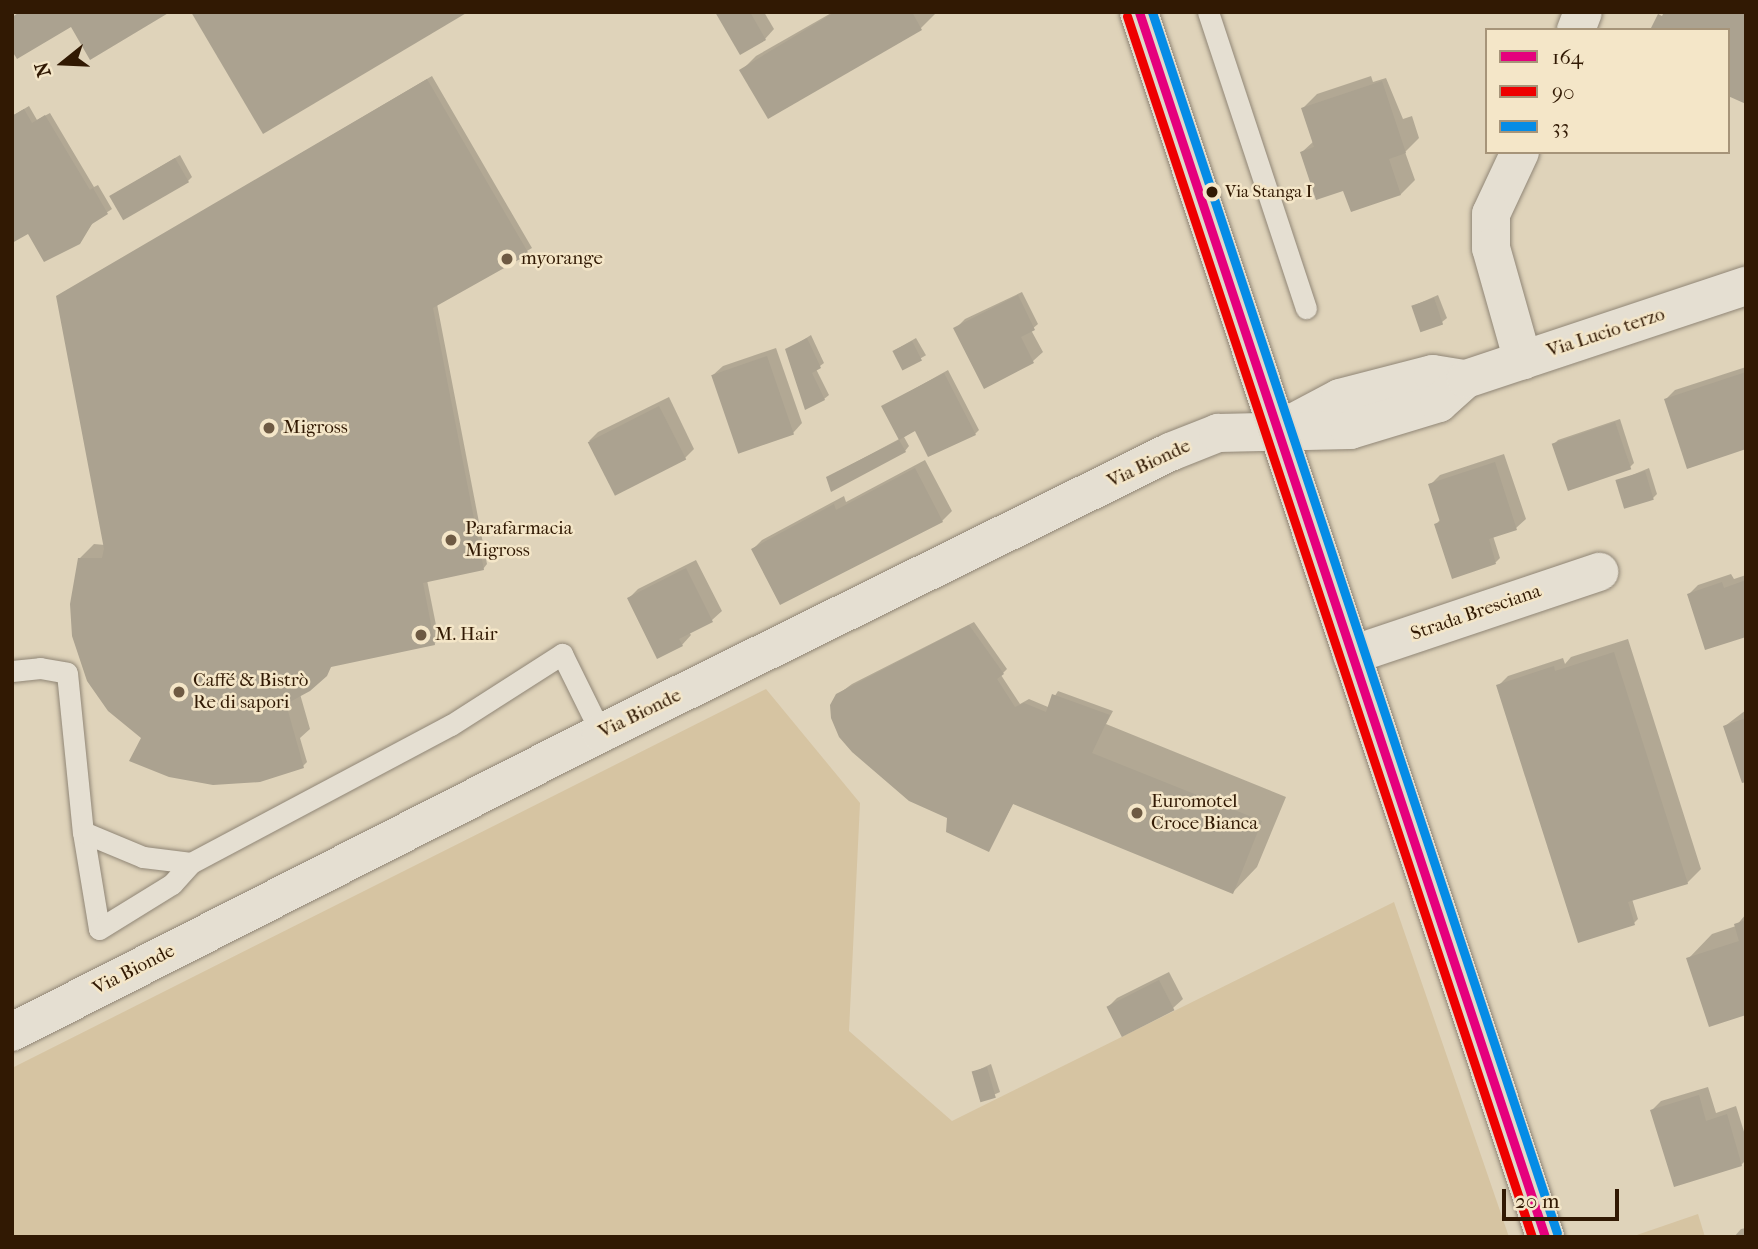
<!DOCTYPE html>
<html>
<head>
<meta charset="utf-8">
<style>
  body { margin:0 }
  #map { position:relative; width:1758px; height:1249px; overflow:hidden; background:#dfd3ba; font-family:"IM FELL French Canon",serif }
  div>[style] { position:absolute }
  .green>* { inset:0; background:#d6c4a2 }
  .shadow>* { inset:0; background:#0003; transform-origin:0 0 }
  .building>* { inset:0; background:#aba290; transform-origin:0 0 }
  .roads { filter:drop-shadow(0 0 2px #908676) drop-shadow(0 0 2px #908676) }
  .lane>* { height:21px; margin:-10.5px; padding:0 10.5px; transform-origin:10.5px; border-radius:10.5px; background:#e5dfd2 }
  .street>* { height:38px; margin:-19px; padding:0 19px; transform-origin:19px; border-radius:19px; background:#e5dfd2 }
  .secondary>* { height:38px; margin:-19px; padding:0 19px; transform-origin:19px; border-radius:19px; background:#e5dfd2 }
  .primary>* { height:38px; margin:-19px; padding:0 19px; transform-origin:19px; border-radius:19px; background:#e0dacb }
  .bus-1>* { height:9px; margin:-4.5px; padding:0 4.5px; transform-origin:4.5px; border-radius:4.5px; background:#e5007d }
  .bus-2>* { height:9px; margin:-4.5px; padding:0 4.5px; transform-origin:4.5px; border-radius:4.5px; background:#e00 }
  .bus-3>* { height:9px; margin:-4.5px; padding:0 4.5px; transform-origin:4.5px; border-radius:4.5px; background:#058ce6 }
  .dots>* { width:19px; height:19px; translate:-50% -50%; box-sizing:border-box; border:4px solid #f4e6c8; border-radius:50% }
  span { translate:-50% -50%; white-space:nowrap; text-align:center; line-height:1.15; -webkit-text-stroke:5px #f4e6c8; paint-order:stroke }
  .bus-label { font-size:17px; color:#311903 }
  .left { translate:0 -50%; text-align:left }
  .poi-label { font-size:19px; color:#311903 }
  .street-label { font-size:19px; color:#311903 }
  .frame { position:absolute; inset:0; border:14px solid #311903; pointer-events:none }
  .legend { position:absolute; left:1485px; top:28px; width:245px; height:126px; box-sizing:border-box; background:#f4e6c8; border:2px solid #a69479; margin:0; padding:9px 12px; list-style:none; font-size:21px; color:#311903 }
  .legend li { display:flex; align-items:center; gap:14px; height:35px }
  .legend b { width:35px; border:2px solid #a69479 }
  .north { position:absolute; left:28px; top:28px; width:70px; height:70px; -webkit-text-stroke:5px #f4e6c8; paint-order:stroke; rotate:252deg; font-size:19px; font-weight:700; line-height:28px; text-align:center; color:#311903 }
  .north::after { content:''; display:block; margin:auto; width:24px; height:32px; background:#311903; clip-path:polygon(50% 0,100% 100%,50% 72%,0 100%) }
  .scale { position:absolute; left:1502px; top:1189px; width:117px; height:32px; box-sizing:border-box; border:4px solid #311903; border-top:0; padding-left:9px; font-size:21px; line-height:24px; white-space:nowrap; color:#311903; -webkit-text-stroke:5px #f4e6c8; paint-order:stroke }
</style>
</head>
<body>
<div id="map">
  <div class="green">
    <i style="clip-path:polygon(766px 689px,860px 803px,849px 1031px,952px 1121px,1394px 902px,1509px 1237px,12px 1237px,12px 1068px)"></i>
    <i style="clip-path:polygon(1698px 1214px,1705px 1237px,1631px 1237px)"></i>
  </div>
  <div class="shadow">
    <i style="clip-path:polygon(717px 12px,764px 12px,774px 29px,765px 39px)"></i>
    <i style="clip-path:polygon(833px 12px,935px 14px,921px 28px,742px 70px,756px 56px)"></i>
    <i style="clip-path:polygon(432px 76px,532px 248px,437px 304px,487px 564px,483px 569px,427px 580px,439px 640px,434px 644px,333px 665px,300px 694px,310px 729px,300px 738px,307px 762px,303px 766px,142px 739px,80px 558px,94px 544px,105px 545px,58px 297px)"></i>
    <i style="clip-path:polygon(1371px 76px,1373px 82px,1386px 78px,1403px 119px,1412px 116px,1419px 138px,1405px 152px,1415px 180px,1401px 194px,1344px 189px,1302px 152px,1314px 141px,1303px 108px,1317px 94px)"></i>
    <i style="clip-path:polygon(29px 106px,37px 120px,50px 113px,94px 187px,98px 185px,112px 209px,94px 221px,79px 242px,28px 231px,12px 241px,12px 116px)"></i>
    <i style="clip-path:polygon(180px 155px,192px 177px,188px 181px,111px 196px)"></i>
    <i style="clip-path:polygon(1022px 292px,1038px 324px,1031px 330px,1043px 352px,1033px 361px,985px 386px,955px 329px,965px 319px)"></i>
    <i style="clip-path:polygon(1438px 295px,1447px 318px,1442px 322px,1413px 306px)"></i>
    <i style="clip-path:polygon(811px 335px,824px 363px,816px 369px,829px 395px,824px 399px,787px 350px)"></i>
    <i style="left:916px;top:338px;width:20px;height:25px;rotate:60deg"></i>
    <i style="clip-path:polygon(776px 348px,802px 423px,793px 433px,713px 375px,723px 366px)"></i>
    <i style="clip-path:polygon(1746px 367px,1746px 447px,1666px 399px,1675px 390px)"></i>
    <i style="clip-path:polygon(948px 370px,979px 430px,975px 434px,916px 429px,904px 437px,909px 446px,905px 451px,828px 477px,901px 438px,884px 406px)"></i>
    <i style="clip-path:polygon(669px 397px,694px 449px,685px 458px,589px 441px,598px 432px)"></i>
    <i style="clip-path:polygon(1620px 419px,1634px 463px,1630px 467px,1554px 444px,1558px 440px)"></i>
    <i style="clip-path:polygon(1504px 454px,1526px 519px,1516px 528px,1493px 536px,1500px 558px,1496px 562px,1453px 576px,1436px 524px,1441px 519px,1430px 485px,1440px 475px)"></i>
    <i style="clip-path:polygon(925px 460px,952px 511px,942px 521px,753px 549px,762px 540px,844px 496px,846px 502px)"></i>
    <i style="clip-path:polygon(1649px 468px,1657px 494px,1653px 498px,1618px 481px)"></i>
    <i style="clip-path:polygon(696px 560px,722px 611px,712px 620px,689px 632px,691px 635px,682px 645px,629px 598px,638px 589px)"></i>
    <i style="clip-path:polygon(1731px 574px,1734px 579px,1746px 575px,1746px 635px,1689px 594px,1698px 585px)"></i>
    <i style="clip-path:polygon(974px 622px,1007px 669px,1001px 675px,1020px 704px,1029px 699px,1048px 707px,1058px 691px,1113px 711px,1106px 724px,1286px 797px,1257px 867px,1233px 892px,1014px 802px,988px 850px,949px 817px,837px 695px,852px 684px)"></i>
    <i style="clip-path:polygon(1628px 639px,1701px 869px,1687px 883px,1632px 899px,1638px 919px,1634px 923px,1498px 686px,1508px 676px,1563px 658px,1565px 664px,1571px 657px)"></i>
    <i style="clip-path:polygon(1746px 710px,1746px 780px,1725px 726px)"></i>
    <i style="clip-path:polygon(1746px 914px,1746px 1013px,1688px 959px,1712px 934px,1736px 926px)"></i>
    <i style="clip-path:polygon(1169px 972px,1183px 999px,1173px 1008px,1122px 1034px,1108px 1007px,1117px 998px)"></i>
    <i style="clip-path:polygon(991px 1064px,1000px 1092px,982px 1100px,974px 1072px)"></i>
    <i style="clip-path:polygon(1708px 1087px,1716px 1113px,1736px 1106px,1746px 1138px,1746px 1160px,1741px 1165px,1652px 1110px,1661px 1101px)"></i>
    <i style="clip-path:polygon(1746px 1228px,1746px 1237px,1734px 1237px,1741px 1229px)"></i>
  </div>
  <div class="building">
    <i style="clip-path:polygon(20px 12px,170px 12px,90px 60px,71px 27px,17px 59px,12px 51px,12px 17px)"></i>
    <i style="clip-path:polygon(191px 12px,468px 12px,263px 134px)"></i>
    <i style="clip-path:polygon(715px 12px,750px 12px,766px 40px,740px 55px)"></i>
    <i style="clip-path:polygon(835px 12px,912px 12px,922px 30px,768px 119px,739px 70px)"></i>
    <i style="clip-path:polygon(1664px 12px,1746px 12px,1746px 104px,1728px 96px,1728px 30px,1650px 30px,1658px 14px,1662px 16px)"></i>
    <i style="clip-path:polygon(427px 79px,529px 254px,433px 308px,484px 570px,423px 583px,435px 645px,331px 667px,327px 676px,310px 691px,286px 704px,304px 768px,260px 782px,213px 785px,169px 777px,129px 761px,141px 738px,108px 711px,87px 681px,72px 636px,70px 604px,78px 558px,102px 558px,104px 549px,56px 296px)"></i>
    <i style="clip-path:polygon(1382px 81px,1406px 153px,1389px 159px,1401px 195px,1351px 212px,1343px 191px,1316px 200px,1300px 152px,1314px 147px,1301px 108px)"></i>
    <i style="clip-path:polygon(24px 109px,32px 123px,45px 115px,90px 190px,93px 188px,108px 214px,92px 224px,80px 244px,44px 262px,28px 234px,12px 243px,12px 116px)"></i>
    <i style="left:175px;top:158px;width:28px;height:76px;rotate:60deg"></i>
    <i style="clip-path:polygon(1018px 295px,1035px 330px,1021px 337px,1034px 363px,984px 389px,953px 328px)"></i>
    <i style="left:1434px;top:298px;width:28px;height:24px;rotate:71deg"></i>
    <i style="clip-path:polygon(807px 338px,821px 368px,812px 373px,825px 400px,805px 410px,785px 349px)"></i>
    <i style="left:912px;top:341px;width:22px;height:22px;rotate:63deg"></i>
    <i style="left:767px;top:356px;width:83px;height:59px;rotate:71deg"></i>
    <i style="clip-path:polygon(1746px 372px,1746px 449px,1687px 469px,1664px 399px)"></i>
    <i style="clip-path:polygon(944px 373px,976px 435px,928px 457px,915px 431px,899px 440px,881px 406px)"></i>
    <i style="left:659px;top:406px;width:60px;height:80px;rotate:63deg"></i>
    <i style="left:1615px;top:422px;width:50px;height:67px;rotate:71deg"></i>
    <i style="clip-path:polygon(899px 440px,906px 452px,831px 492px,826px 477px)"></i>
    <i style="clip-path:polygon(1495px 462px,1517px 530px,1489px 539px,1496px 564px,1452px 579px,1434px 524px,1440px 522px,1428px 484px)"></i>
    <i style="clip-path:polygon(915px 468px,943px 522px,780px 605px,751px 549px,834px 504px,836px 510px)"></i>
    <i style="left:1645px;top:471px;width:30px;height:31px;rotate:73deg"></i>
    <i style="clip-path:polygon(686px 568px,713px 622px,679px 639px,683px 646px,657px 659px,627px 598px)"></i>
    <i style="clip-path:polygon(1746px 580px,1746px 637px,1705px 650px,1687px 594px,1722px 582px,1724px 588px)"></i>
    <i style="clip-path:polygon(969px 625px,1004px 674px,997px 679px,1015px 707px,1024px 703px,1046px 712px,1052px 694px,1110px 715px,1092px 753px,1262px 821px,1233px 894px,1013px 804px,989px 852px,946px 832px,947px 818px,909px 801px,852px 752px,839px 737px,831px 718px,830px 705px,836px 694px)"></i>
    <i style="clip-path:polygon(1614px 652px,1688px 884px,1628px 902px,1635px 925px,1578px 943px,1496px 685px,1554px 666px,1555px 671px)"></i>
    <i style="clip-path:polygon(1746px 718px,1746px 782px,1742px 783px,1723px 726px)"></i>
    <i style="clip-path:polygon(1746px 920px,1746px 1015px,1709px 1027px,1686px 958px,1739px 941px,1734px 924px)"></i>
    <i style="left:1159px;top:980px;width:34px;height:59px;rotate:63deg"></i>
    <i style="left:987px;top:1067px;width:32px;height:16px;rotate:74deg"></i>
    <i style="clip-path:polygon(1699px 1095px,1706px 1121px,1727px 1114px,1742px 1166px,1674px 1187px,1650px 1110px)"></i>
  </div>
  <div class="roads">
    <div class="lane">
      <i style="left:1208px;top:12px;width:312px;rotate:71.7deg"></i>
      <i style="left:12px;top:671px;width:28px;rotate:-6deg"></i>
      <i style="left:40px;top:668px;width:27px;rotate:10deg"></i>
      <i style="left:67px;top:673px;width:160px;rotate:84.3deg"></i>
      <i style="left:83px;top:832px;width:98px;rotate:80.6deg"></i>
      <i style="left:99px;top:929px;width:86px;rotate:-31.7deg"></i>
      <i style="left:172px;top:884px;width:28px;rotate:-48deg"></i>
      <i style="left:191px;top:863px;width:294px;rotate:-28deg"></i>
      <i style="left:451px;top:725px;width:132px;rotate:-32.6deg"></i>
      <i style="left:562px;top:654px;width:88px;rotate:63.7deg"></i>
      <i style="left:83px;top:832px;width:65px;rotate:22.6deg"></i>
      <i style="left:143px;top:857px;width:48px;rotate:7.1deg"></i>
    </div>
    <div class="street">
      <i style="left:1576px;top:30px;width:19px;rotate:-69deg"></i>
      <i style="left:1520px;top:152px;width:68px;rotate:115.1deg"></i>
      <i style="left:1491px;top:214px;width:34px;rotate:90deg"></i>
      <i style="left:1491px;top:248px;width:117px;rotate:74.2deg"></i>
      <i style="left:1352px;top:655px;width:261px;rotate:-18.6deg"></i>
    </div>
    <div class="secondary">
      <i style="left:1283px;top:428px;width:64px;rotate:-27.8deg"></i>
      <i style="left:1340px;top:398px;width:96px;rotate:-14.5deg"></i>
      <i style="left:1433px;top:374px;width:33px;rotate:9deg"></i>
      <i style="left:12px;top:1032px;width:661px;rotate:-26.91deg"></i>
      <i style="left:601px;top:733px;width:635px;rotate:-26.28deg"></i>
      <i style="left:1170px;top:452px;width:52px;rotate:-21.6deg"></i>
      <i style="left:1218px;top:433px;width:132px;rotate:-1.3deg"></i>
      <i style="left:1350px;top:430px;width:93px;rotate:-16.9deg"></i>
      <i style="left:1439px;top:403px;width:36px;rotate:-42deg"></i>
      <i style="left:1466px;top:379px;width:295px;rotate:-18.4deg"></i>
    </div>
    <div class="primary">
      <i style="left:1139px;top:12px;width:1291px;rotate:71.66deg"></i>
    </div>
  </div>
  <div class="bus-1">
    <i style="left:1139px;top:12px;width:1291px;rotate:71.66deg"></i>
  </div>
  <div class="bus-2">
    <i style="left:1127px;top:16px;width:1286px;rotate:71.65deg"></i>
  </div>
  <div class="bus-3">
    <i style="left:1152px;top:12px;width:1286px;rotate:71.65deg"></i>
  </div>
  <div class="dots">
    <i style="left:1212px;top:192px;background:#311903"></i>
    <i style="left:507px;top:259px;background:#6e5a43"></i>
    <i style="left:269px;top:428px;background:#6e5a43"></i>
    <i style="left:451px;top:540px;background:#6e5a43"></i>
    <i style="left:421px;top:635px;background:#6e5a43"></i>
    <i style="left:179px;top:692px;background:#6e5a43"></i>
    <i style="left:1137px;top:813px;background:#6e5a43"></i>
  </div>
  <div class="bus-label">
    <span class="left" style="left:1225px;top:192px">Via Stanga I</span>
  </div>
  <div class="poi-label">
    <span class="left" style="left:521px;top:259px">myorange</span>
    <span class="left" style="left:283px;top:428px">Migross</span>
    <span class="left" style="left:465px;top:540px">Parafarmacia<br>Migross</span>
    <span class="left" style="left:435px;top:635px">M. Hair</span>
    <span class="left" style="left:193px;top:692px">Caffé &amp; Bistrò<br>Re di sapori</span>
    <span class="left" style="left:1151px;top:813px">Euromotel<br>Croce Bianca</span>
  </div>
  <div class="street-label">
    <span style="left:1606px;top:333px;rotate:-18deg">Via Lucio terzo</span>
    <span style="left:1149px;top:464px;rotate:-25deg">Via Bionde</span>
    <span style="left:1476px;top:613px;rotate:-19deg">Strada Bresciana</span>
    <span style="left:640px;top:714px;rotate:-26deg">Via Bionde</span>
    <span style="left:134px;top:970px;rotate:-27deg">Via Bionde</span>
  </div>
  <div class="frame"></div>
  <ul class="legend">
  <li><b style="height:9px;background:#e5007d"></b>164</li>
  <li><b style="height:9px;background:#e00"></b>90</li>
  <li><b style="height:9px;background:#058ce6"></b>33</li>
  </ul>
  <div class="north">N</div>
  <div class="scale">20 m</div>
</div>
</body>
</html>
